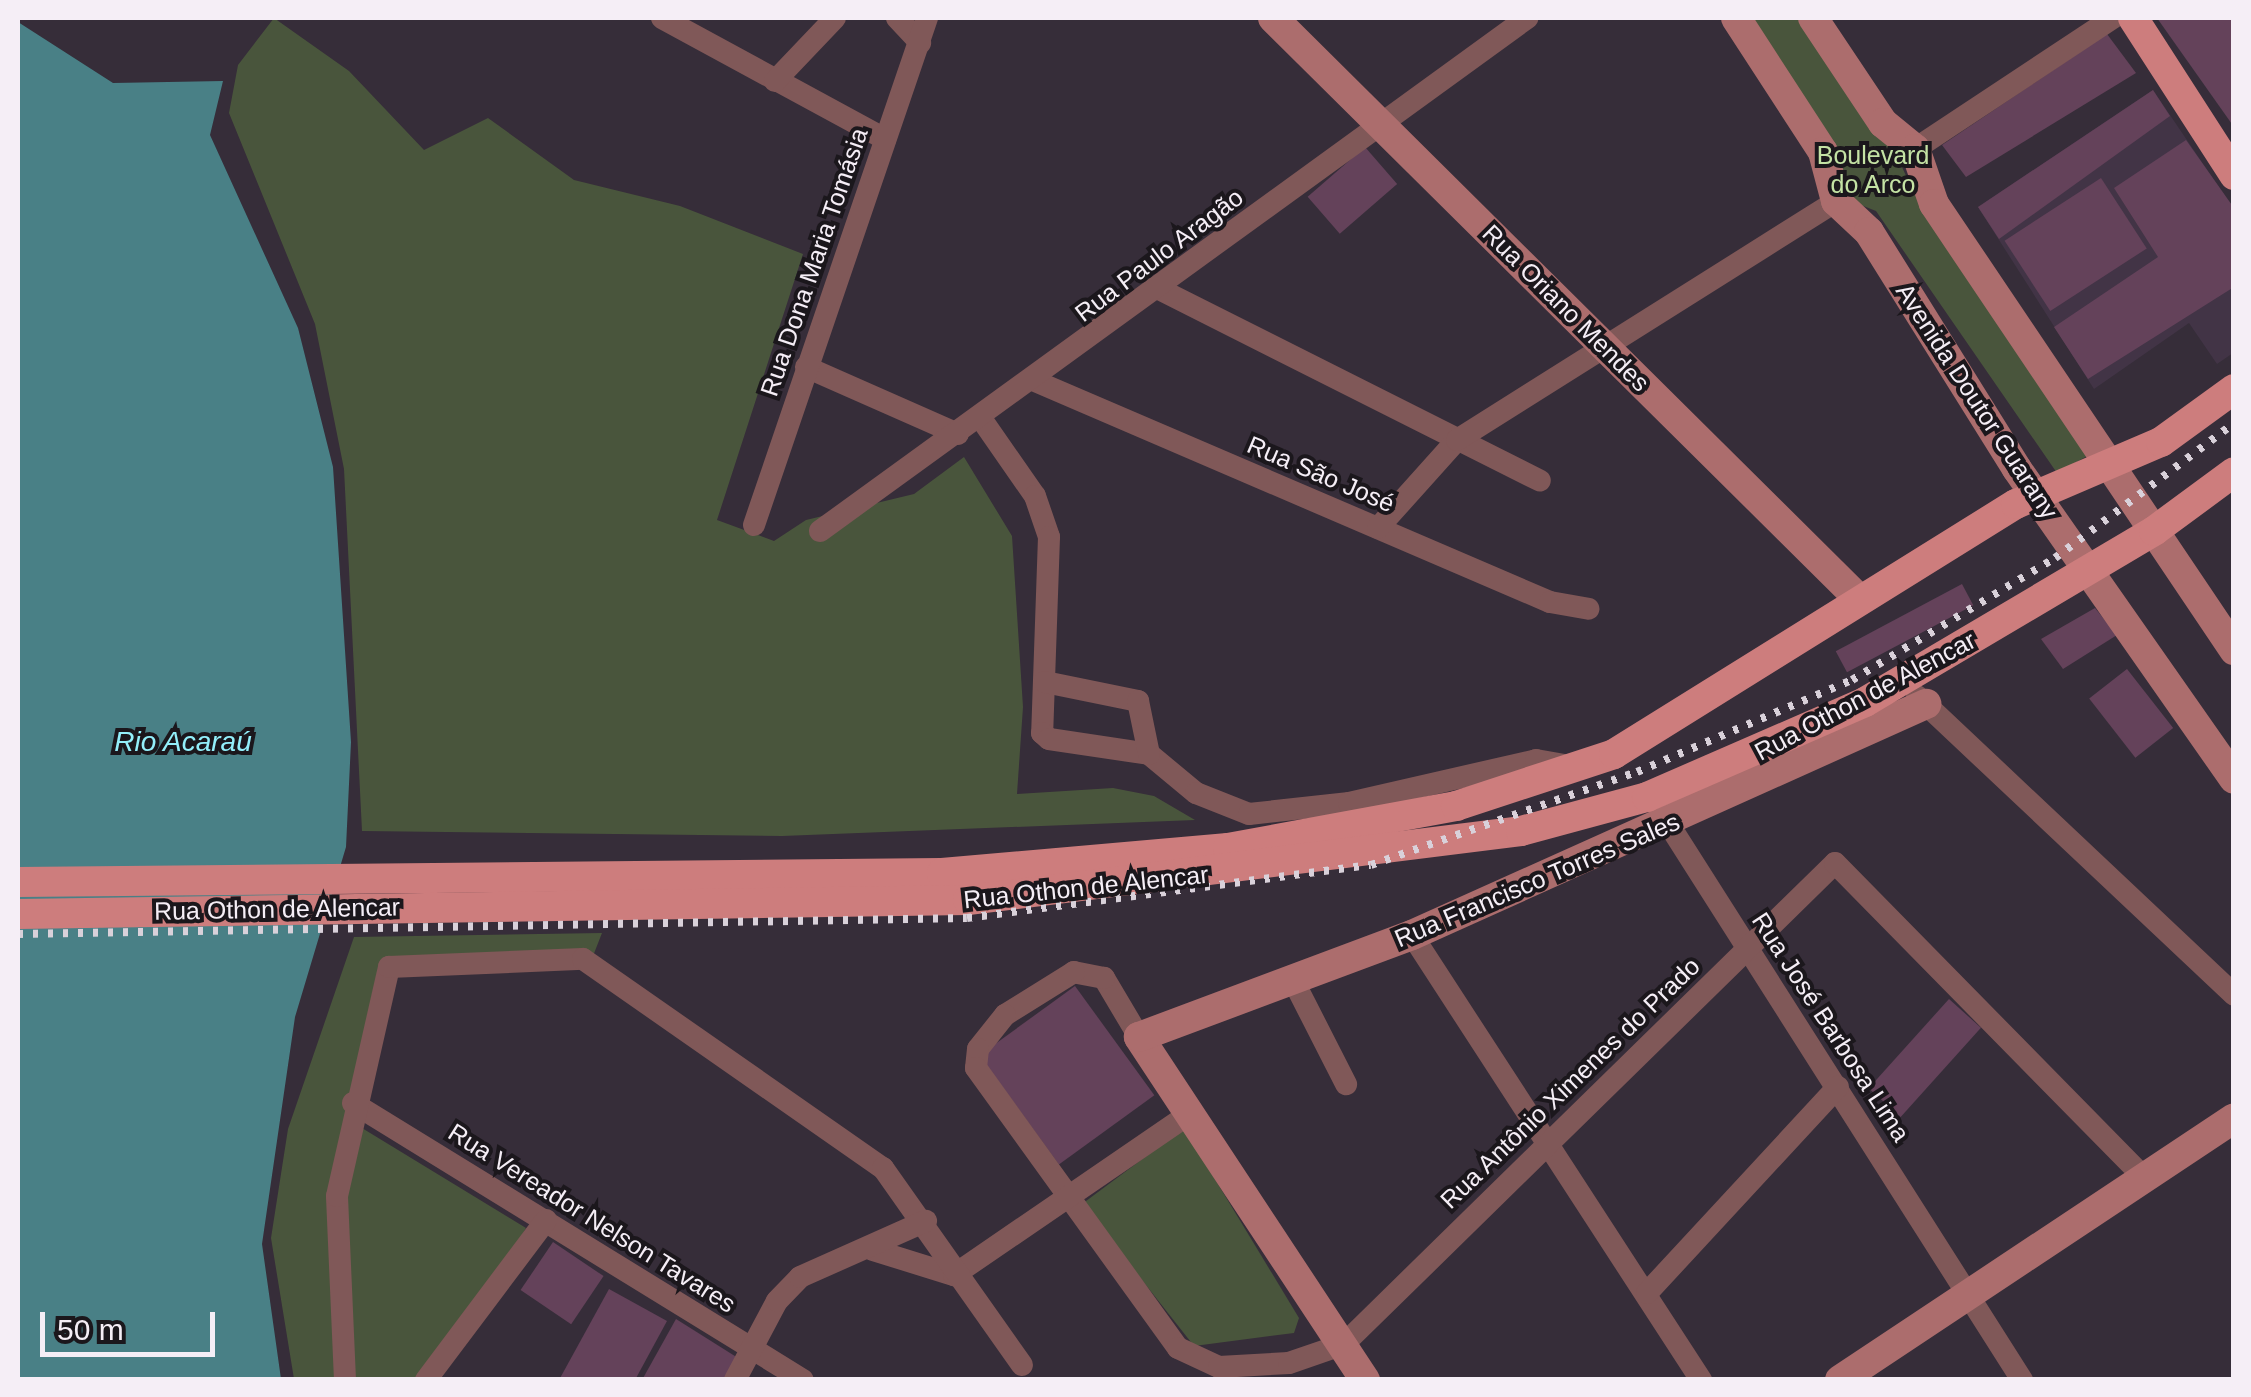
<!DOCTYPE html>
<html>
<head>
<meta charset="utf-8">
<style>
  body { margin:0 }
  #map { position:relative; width:2251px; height:1397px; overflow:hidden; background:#362d39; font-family:Arial,sans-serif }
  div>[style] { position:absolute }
  .built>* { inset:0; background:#423446 }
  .green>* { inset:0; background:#49553c }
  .water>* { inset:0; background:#498086 }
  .building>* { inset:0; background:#64425a; transform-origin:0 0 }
  .street>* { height:22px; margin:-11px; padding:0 11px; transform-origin:11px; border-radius:11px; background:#805858 }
  .secondary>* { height:30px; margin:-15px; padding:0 15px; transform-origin:15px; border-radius:15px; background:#ac6d6d }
  .primary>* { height:30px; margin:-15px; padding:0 15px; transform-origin:15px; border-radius:15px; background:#cd7d7d }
  .rail>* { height:8px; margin-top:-4px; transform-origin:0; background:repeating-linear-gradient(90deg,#d9d1da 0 5px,transparent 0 15px) }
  span { translate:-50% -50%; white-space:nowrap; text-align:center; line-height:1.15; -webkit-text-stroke:8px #1b171c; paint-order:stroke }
  .park-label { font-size:25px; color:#c4e2a4 }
  .street-label { font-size:25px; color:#f5eef6 }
  .water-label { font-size:28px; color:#93effa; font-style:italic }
  .frame { position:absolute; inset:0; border:20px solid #f5eef6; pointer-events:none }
  .scale { position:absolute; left:40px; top:1312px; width:175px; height:45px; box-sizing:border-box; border:5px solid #f5eef6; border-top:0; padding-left:12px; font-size:30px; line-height:35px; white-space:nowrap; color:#f5eef6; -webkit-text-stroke:8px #1b171c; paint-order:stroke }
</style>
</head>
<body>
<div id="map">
  <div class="built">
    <i style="clip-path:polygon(2153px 90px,2233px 208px,2233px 353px,2217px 364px,2189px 323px,2094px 389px,1978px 207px)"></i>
  </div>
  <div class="green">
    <i style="clip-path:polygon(274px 18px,349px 71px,424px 150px,488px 118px,574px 180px,680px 206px,803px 254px,717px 520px,774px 541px,806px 520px,914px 494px,964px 457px,1012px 536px,1023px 707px,1017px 794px,1113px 788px,1154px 796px,1195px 820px,782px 836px,362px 831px,344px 469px,315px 324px,229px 113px,238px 65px)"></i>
    <i style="clip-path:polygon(1749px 18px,1803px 18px,1885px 130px,1913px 191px,2089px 455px,2057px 473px,1876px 211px,1851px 201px)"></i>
    <i style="clip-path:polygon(602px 933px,593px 956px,393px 956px,357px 1125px,526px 1228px,438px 1379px,294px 1379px,271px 1238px,288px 1129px,354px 937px)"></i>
    <i style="clip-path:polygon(1184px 1128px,1299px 1318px,1294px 1333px,1194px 1346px,1082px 1204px)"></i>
  </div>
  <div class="water">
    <i style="clip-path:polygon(18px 22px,113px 83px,223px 81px,210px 135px,298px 328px,333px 467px,351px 742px,346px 847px,295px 1017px,262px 1244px,281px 1379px,18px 1379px)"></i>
  </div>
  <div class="building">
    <i style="clip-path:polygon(2157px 18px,2234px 18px,2234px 127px)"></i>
    <i style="clip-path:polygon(2107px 34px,2136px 73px,1966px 177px,1942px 145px)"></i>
    <i style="clip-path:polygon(2153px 90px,2170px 116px,1999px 239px,1978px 207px)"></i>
    <i style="clip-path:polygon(2186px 140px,2234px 208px,2234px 287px,2088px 379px,2054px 327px,2158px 257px,2114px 188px)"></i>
    <i style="left:1365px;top:147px;width:49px;height:76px;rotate:49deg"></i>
    <i style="left:2101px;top:178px;width:84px;height:115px;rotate:57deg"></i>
    <i style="left:1962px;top:584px;width:24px;height:143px;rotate:62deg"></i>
    <i style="clip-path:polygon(2095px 608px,2117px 635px,2063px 669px,2041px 639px)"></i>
    <i style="left:2127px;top:669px;width:75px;height:48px;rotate:52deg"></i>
    <i style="left:1075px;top:986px;width:135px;height:118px;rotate:54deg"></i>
    <i style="left:1949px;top:999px;width:43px;height:120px;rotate:42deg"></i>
    <i style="left:553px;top:1242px;width:61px;height:58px;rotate:34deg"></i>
    <i style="clip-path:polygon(609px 1289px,667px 1321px,635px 1380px,559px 1380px)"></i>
    <i style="clip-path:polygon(676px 1319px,738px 1358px,725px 1380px,642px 1380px)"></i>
  </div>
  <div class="street">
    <i style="left:662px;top:18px;width:254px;rotate:28.5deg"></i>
    <i style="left:897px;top:18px;width:34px;rotate:47deg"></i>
    <i style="left:775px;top:81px;width:87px;rotate:-46.4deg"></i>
    <i style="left:1915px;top:149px;width:237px;rotate:-33.5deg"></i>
    <i style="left:1161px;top:290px;width:424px;rotate:26.7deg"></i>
    <i style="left:806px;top:367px;width:166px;rotate:23.8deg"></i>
    <i style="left:1035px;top:381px;width:560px;rotate:23.23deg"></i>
    <i style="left:1550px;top:602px;width:39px;rotate:10deg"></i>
    <i style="left:980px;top:417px;width:96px;rotate:55.2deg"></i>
    <i style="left:1035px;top:496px;width:43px;rotate:71.1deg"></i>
    <i style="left:1049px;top:537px;width:196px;rotate:92deg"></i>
    <i style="left:1042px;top:733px;width:9px;rotate:41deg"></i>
    <i style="left:1049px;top:739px;width:101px;rotate:8.5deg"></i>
    <i style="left:1149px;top:754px;width:61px;rotate:39.7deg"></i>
    <i style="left:1196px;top:793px;width:57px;rotate:21.6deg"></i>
    <i style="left:1249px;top:814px;width:101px;rotate:-6.3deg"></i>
    <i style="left:1349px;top:803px;width:192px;rotate:-12.9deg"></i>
    <i style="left:1536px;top:760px;width:39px;rotate:10deg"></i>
    <i style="left:754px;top:525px;width:536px;rotate:-71.16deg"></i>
    <i style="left:1378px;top:528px;width:118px;rotate:-48.1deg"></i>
    <i style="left:1457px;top:440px;width:448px;rotate:-32.2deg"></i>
    <i style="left:820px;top:531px;width:874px;rotate:-35.96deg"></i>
    <i style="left:1045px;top:682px;width:95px;rotate:11.5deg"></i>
    <i style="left:1138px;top:701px;width:54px;rotate:78.3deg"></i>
    <i style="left:1917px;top:696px;width:436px;rotate:43.3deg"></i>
    <i style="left:1659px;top:809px;width:677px;rotate:57.55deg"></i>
    <i style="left:1412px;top:935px;width:531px;rotate:57deg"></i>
    <i style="left:1293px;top:980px;width:117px;rotate:63deg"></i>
    <i style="left:1139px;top:1037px;width:69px;rotate:-120.7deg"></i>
    <i style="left:1104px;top:978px;width:31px;rotate:-169deg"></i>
    <i style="left:1074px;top:972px;width:81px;rotate:148.1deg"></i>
    <i style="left:1005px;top:1015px;width:43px;rotate:128.5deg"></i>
    <i style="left:978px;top:1049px;width:19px;rotate:96deg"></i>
    <i style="left:976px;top:1068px;width:345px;rotate:54.2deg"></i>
    <i style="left:1178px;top:1348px;width:45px;rotate:24.9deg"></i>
    <i style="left:1219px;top:1367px;width:70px;rotate:-3.3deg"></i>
    <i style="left:1289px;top:1363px;width:58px;rotate:-19.1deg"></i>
    <i style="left:1344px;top:1344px;width:687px;rotate:-44.41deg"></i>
    <i style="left:1835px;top:863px;width:438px;rotate:45.5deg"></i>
    <i style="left:353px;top:1103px;width:528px;rotate:31.61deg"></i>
    <i style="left:873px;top:1250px;width:85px;rotate:17.2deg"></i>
    <i style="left:954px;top:1275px;width:283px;rotate:-34.4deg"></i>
    <i style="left:1647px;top:1293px;width:281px;rotate:-47.2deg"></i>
    <i style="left:345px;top:1380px;width:184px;rotate:-92.5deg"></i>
    <i style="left:337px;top:1196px;width:235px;rotate:-77.2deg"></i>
    <i style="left:389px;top:967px;width:194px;rotate:-2.4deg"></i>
    <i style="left:583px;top:959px;width:366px;rotate:34.9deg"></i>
    <i style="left:883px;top:1168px;width:241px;rotate:54.8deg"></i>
    <i style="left:426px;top:1380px;width:200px;rotate:-53.1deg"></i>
    <i style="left:735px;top:1380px;width:89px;rotate:-62deg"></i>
    <i style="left:777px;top:1301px;width:33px;rotate:-46deg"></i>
    <i style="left:800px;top:1277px;width:138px;rotate:-24deg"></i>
  </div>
  <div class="secondary">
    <i style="left:1273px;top:18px;width:825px;rotate:44.75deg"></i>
    <i style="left:1736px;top:18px;width:160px;rotate:57deg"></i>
    <i style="left:1823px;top:152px;width:51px;rotate:75.1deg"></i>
    <i style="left:1836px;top:201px;width:45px;rotate:43.2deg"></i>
    <i style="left:1869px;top:232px;width:279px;rotate:58deg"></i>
    <i style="left:2017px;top:469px;width:378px;rotate:55deg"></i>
    <i style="left:1813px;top:18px;width:126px;rotate:56.3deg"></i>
    <i style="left:1883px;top:123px;width:41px;rotate:39.1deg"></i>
    <i style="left:1915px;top:149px;width:58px;rotate:70.9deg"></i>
    <i style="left:1934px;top:204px;width:538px;rotate:56.07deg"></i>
    <i style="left:1365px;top:1380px;width:411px;rotate:-123.4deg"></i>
    <i style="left:1139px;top:1037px;width:291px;rotate:-20.5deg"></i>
    <i style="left:1412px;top:935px;width:564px;rotate:-24.2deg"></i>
    <i style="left:1840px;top:1380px;width:473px;rotate:-33.6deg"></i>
  </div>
  <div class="primary">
    <i style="left:2133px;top:18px;width:187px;rotate:57.2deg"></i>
    <i style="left:18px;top:882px;width:924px;rotate:-0.56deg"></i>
    <i style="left:942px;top:873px;width:287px;rotate:-5deg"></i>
    <i style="left:1228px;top:848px;width:232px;rotate:-10.4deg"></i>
    <i style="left:1456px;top:806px;width:166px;rotate:-18.2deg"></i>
    <i style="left:1614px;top:754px;width:473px;rotate:-31.9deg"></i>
    <i style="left:2016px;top:504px;width:158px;rotate:-23.2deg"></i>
    <i style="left:2161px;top:442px;width:90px;rotate:-36deg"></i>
    <i style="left:18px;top:914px;width:950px;rotate:-0.84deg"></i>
    <i style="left:968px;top:900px;width:557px;rotate:-7.11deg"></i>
    <i style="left:1521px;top:831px;width:131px;rotate:-15.1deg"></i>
    <i style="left:1647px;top:797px;width:238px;rotate:-23.5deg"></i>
    <i style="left:1865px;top:702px;width:336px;rotate:-30.6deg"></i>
    <i style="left:2154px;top:531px;width:99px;rotate:-36.4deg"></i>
  </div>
  <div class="rail">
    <i style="left:18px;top:934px;width:949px;rotate:-0.97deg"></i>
    <i style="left:967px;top:918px;width:407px;rotate:-7.5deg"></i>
    <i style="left:1371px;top:865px;width:282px;rotate:-19.3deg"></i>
    <i style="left:1637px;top:772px;width:234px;rotate:-23.2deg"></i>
    <i style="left:1852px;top:680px;width:237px;rotate:-31deg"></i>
    <i style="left:2055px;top:558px;width:224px;rotate:-37deg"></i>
  </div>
  <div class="park-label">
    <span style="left:1873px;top:170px">Boulevard<br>do Arco</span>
  </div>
  <div class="street-label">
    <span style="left:1159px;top:255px;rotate:-37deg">Rua Paulo Aragão</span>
    <span style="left:814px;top:262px;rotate:-71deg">Rua Dona Maria Tomásia</span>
    <span style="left:1566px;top:308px;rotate:45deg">Rua Oriano Mendes</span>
    <span style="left:1977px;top:401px;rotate:57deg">Avenida Doutor Guarany</span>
    <span style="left:1321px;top:474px;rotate:23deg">Rua São José</span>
    <span style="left:1865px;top:696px;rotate:-28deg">Rua Othon de Alencar</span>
    <span style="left:1537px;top:880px;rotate:-23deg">Rua Francisco Torres Sales</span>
    <span style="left:1086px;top:887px;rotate:-6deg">Rua Othon de Alencar</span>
    <span style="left:277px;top:909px;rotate:-1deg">Rua Othon de Alencar</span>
    <span style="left:1831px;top:1027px;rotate:57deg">Rua José Barbosa Lima</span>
    <span style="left:1570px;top:1083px;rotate:-44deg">Rua Antônio Ximenes do Prado</span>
    <span style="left:592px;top:1218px;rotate:32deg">Rua Vereador Nelson Tavares</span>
  </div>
  <div class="water-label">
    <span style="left:183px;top:742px">Rio Acaraú</span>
  </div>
  <div class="frame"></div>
  <div class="scale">50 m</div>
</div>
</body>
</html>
